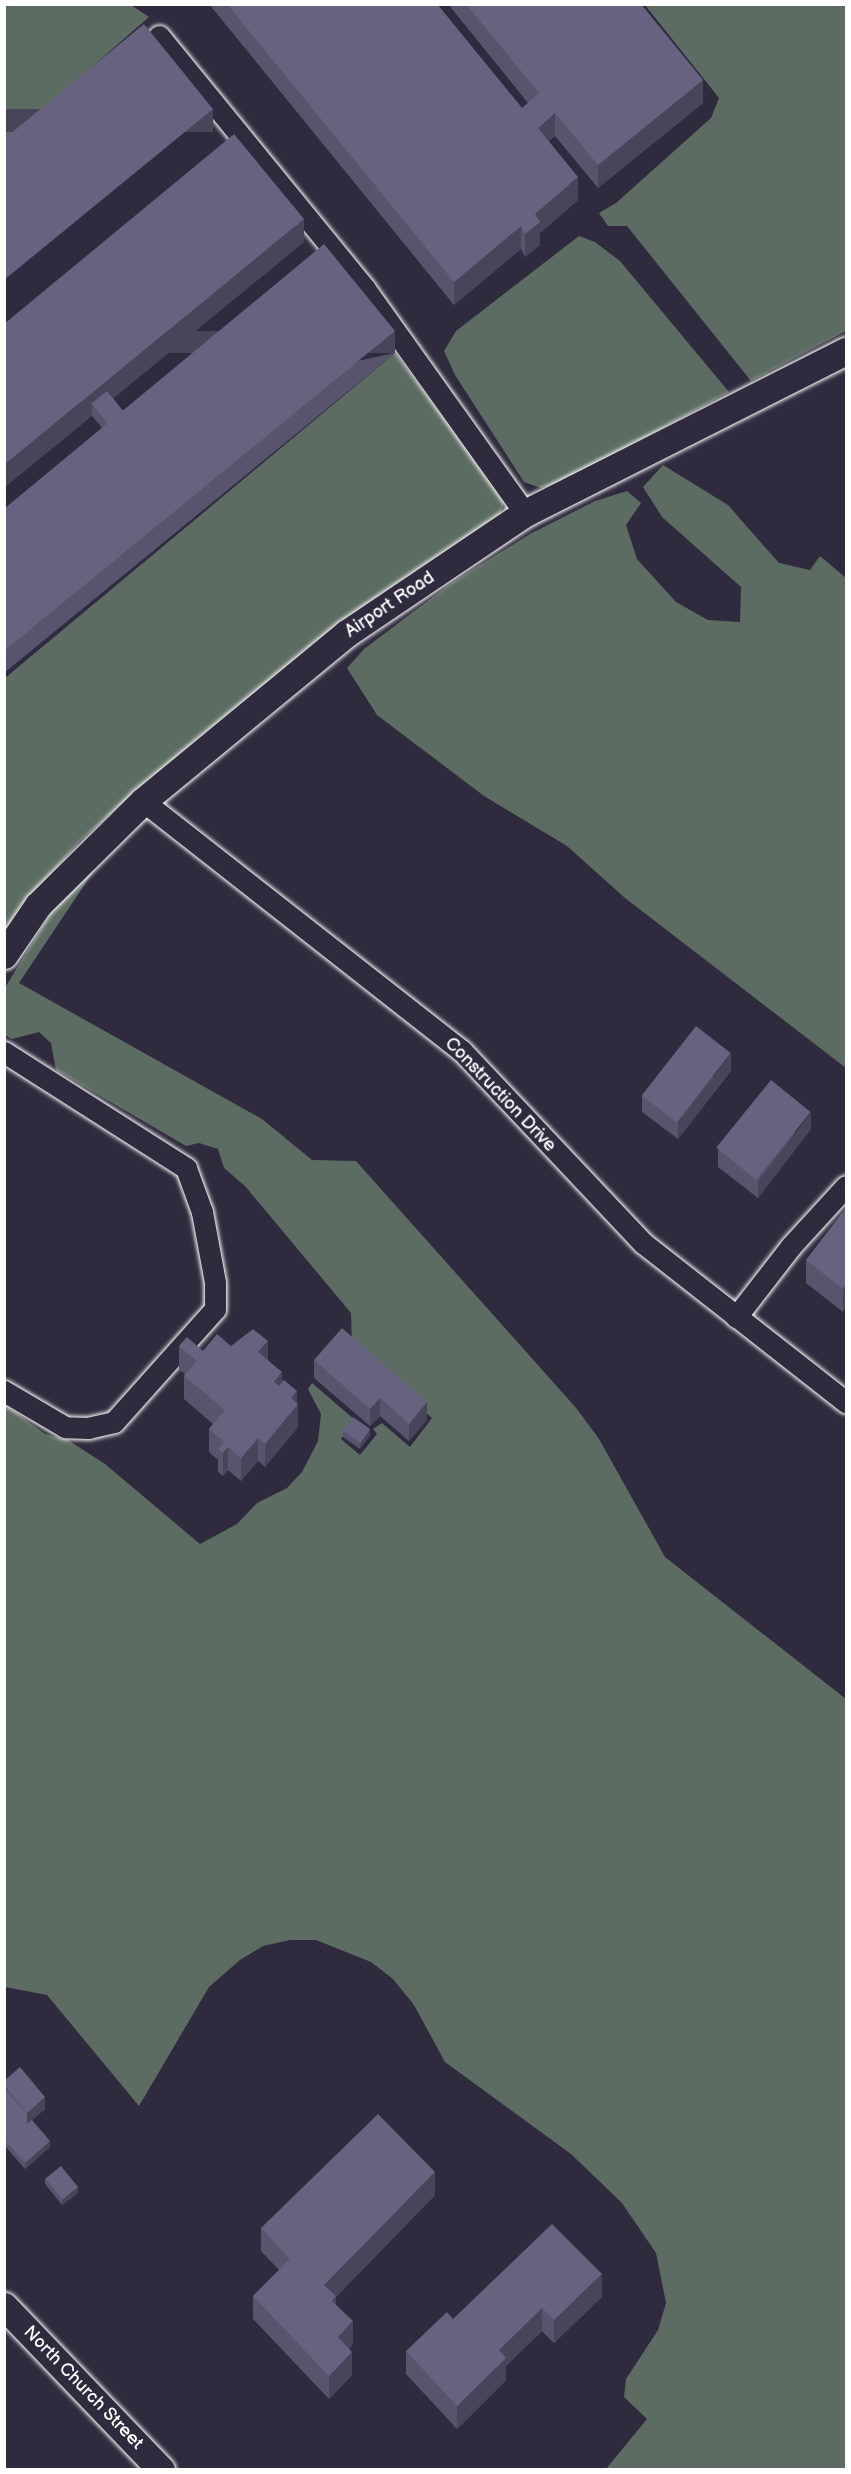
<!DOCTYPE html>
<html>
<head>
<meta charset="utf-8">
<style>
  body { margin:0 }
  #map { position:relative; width:851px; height:2474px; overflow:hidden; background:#2f2a3d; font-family:"Balsamiq Sans",sans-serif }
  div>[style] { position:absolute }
  .green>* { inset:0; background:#5d6c62 }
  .roads { filter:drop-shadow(0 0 2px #fff) drop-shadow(0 0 2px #fff) }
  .minor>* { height:21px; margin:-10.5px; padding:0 10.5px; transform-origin:10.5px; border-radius:10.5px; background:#2f2a3d }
  .major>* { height:27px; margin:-13.5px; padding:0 13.5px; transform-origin:13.5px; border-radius:13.5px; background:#2f2a3d }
  .wall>* { inset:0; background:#58546e }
  .shaded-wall>* { inset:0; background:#47455a; transform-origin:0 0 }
  .building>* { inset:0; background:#666280; transform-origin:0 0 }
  span { translate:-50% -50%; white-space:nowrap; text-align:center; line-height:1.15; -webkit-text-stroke:5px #2f2a3d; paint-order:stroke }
  .street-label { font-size:18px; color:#fff }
  .frame { position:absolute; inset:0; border:6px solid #fff; pointer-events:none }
</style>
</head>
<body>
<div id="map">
  <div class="green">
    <i style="clip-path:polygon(5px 5px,131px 5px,149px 17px,5px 143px)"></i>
    <i style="clip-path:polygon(645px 5px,846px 5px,846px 331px,751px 381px,627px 226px,608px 226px,599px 213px,616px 203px,711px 118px,719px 98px)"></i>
    <i style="clip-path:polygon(579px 236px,595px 242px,620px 261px,729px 392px,564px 481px,541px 488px,524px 482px,455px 375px,444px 351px,456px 331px)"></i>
    <i style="clip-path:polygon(395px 353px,496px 488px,504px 503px,500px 515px,149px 779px,80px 841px,35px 891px,5px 935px,5px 678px)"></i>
    <i style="clip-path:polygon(663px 465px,728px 505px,779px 563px,810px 570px,820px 556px,846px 578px,846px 1068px,625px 898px,567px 846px,484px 796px,377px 715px,347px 668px,364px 649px,453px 582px,530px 534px,595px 501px,627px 491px,641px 503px,626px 525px,637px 559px,676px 602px,708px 620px,740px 622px,741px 587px,662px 517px,643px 487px)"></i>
    <i style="clip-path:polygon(101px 860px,19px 983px,262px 1119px,312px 1160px,356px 1161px,577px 1409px,599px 1439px,665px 1557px,846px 1699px,846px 2469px,606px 2469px,647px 2419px,624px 2397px,626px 2379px,658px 2330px,666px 2303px,656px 2253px,622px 2203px,571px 2154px,445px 2062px,414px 2005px,393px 1979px,371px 1962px,316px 1940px,290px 1940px,263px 1946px,240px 1960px,209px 1987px,139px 2106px,47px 1995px,5px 1987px,4px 1404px,45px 1434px,68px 1440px,105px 1464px,200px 1544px,237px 1524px,257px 1503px,287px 1488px,302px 1472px,318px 1441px,321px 1414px,308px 1389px,312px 1383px,355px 1420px,341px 1439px,360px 1455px,377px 1434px,373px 1429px,382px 1423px,410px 1447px,432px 1418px,352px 1348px,351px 1313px,245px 1186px,224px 1168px,218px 1149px,199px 1143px,186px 1146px,56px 1070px,51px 1043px,39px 1032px,12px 1039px,5px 1035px,6px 986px,57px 903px)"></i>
  </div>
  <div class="roads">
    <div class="minor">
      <i style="left:159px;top:36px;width:326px;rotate:50.8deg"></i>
      <i style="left:365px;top:289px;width:275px;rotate:54.5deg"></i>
      <i style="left:143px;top:801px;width:405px;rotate:38.1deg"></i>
      <i style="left:462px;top:1051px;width:264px;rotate:46.7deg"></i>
      <i style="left:643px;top:1243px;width:258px;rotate:38.1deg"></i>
      <i style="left:4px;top:1052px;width:216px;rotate:32.5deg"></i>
      <i style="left:186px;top:1168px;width:47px;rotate:70deg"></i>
      <i style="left:202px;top:1212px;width:71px;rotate:79.5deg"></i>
      <i style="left:215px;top:1282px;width:27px;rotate:90deg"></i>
      <i style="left:215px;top:1309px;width:152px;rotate:131.8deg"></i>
      <i style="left:114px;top:1422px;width:26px;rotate:167deg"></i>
      <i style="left:89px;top:1428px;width:24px;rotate:-178deg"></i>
      <i style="left:65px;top:1427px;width:71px;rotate:-149.5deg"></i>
      <i style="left:736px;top:1317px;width:90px;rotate:-52.2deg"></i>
      <i style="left:791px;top:1246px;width:81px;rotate:-47.5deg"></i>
    </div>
    <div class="major">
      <i style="left:4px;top:955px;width:60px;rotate:-55.8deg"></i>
      <i style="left:38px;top:905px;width:148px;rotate:-44.7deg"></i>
      <i style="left:143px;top:801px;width:264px;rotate:-39.5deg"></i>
      <i style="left:347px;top:633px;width:215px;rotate:-34deg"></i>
      <i style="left:525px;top:513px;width:360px;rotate:-26.8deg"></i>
      <i style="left:4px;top:2306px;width:227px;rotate:46.2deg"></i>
    </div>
  </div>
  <div class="wall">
    <i style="clip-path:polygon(209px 4px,437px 4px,522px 108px,528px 103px,448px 4px,641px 4px,703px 103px,598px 188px,555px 136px,549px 141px,578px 200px,540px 233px,540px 245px,525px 257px,521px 249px,454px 305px)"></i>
    <i style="clip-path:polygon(304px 242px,113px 398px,123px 411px,395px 353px,4px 673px,4px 509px,102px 428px,92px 416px,4px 324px)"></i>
    <i style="clip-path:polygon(731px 1071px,678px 1139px,642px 1112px,642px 1095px)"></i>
    <i style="clip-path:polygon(811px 1129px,758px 1198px,718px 1167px,718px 1149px)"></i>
    <i style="clip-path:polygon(846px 1208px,843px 1312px,806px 1283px,806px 1260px)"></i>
    <i style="clip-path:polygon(179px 1346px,203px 1351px,231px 1346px,268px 1360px,297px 1403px,298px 1427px,265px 1467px,258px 1461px,241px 1481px,228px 1470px,223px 1476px,218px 1472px,218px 1460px,209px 1452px,209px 1429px,213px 1424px,184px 1399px,184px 1376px,185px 1374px,179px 1369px)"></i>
    <i style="clip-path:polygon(314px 1360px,427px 1420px,409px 1441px,380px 1416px,370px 1426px,314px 1378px)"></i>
    <i style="clip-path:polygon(343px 1431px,370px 1435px,360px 1449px,343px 1437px)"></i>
    <i style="clip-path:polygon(4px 2081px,45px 2109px,32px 2120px,50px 2147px,25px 2169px,4px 2145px)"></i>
    <i style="clip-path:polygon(45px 2178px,78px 2193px,62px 2205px,45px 2184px)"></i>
    <i style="clip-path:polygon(435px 2195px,336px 2297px,336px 2304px,353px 2344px,349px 2349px,352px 2375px,329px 2399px,253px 2319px,253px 2296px,279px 2270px,261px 2251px,261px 2228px)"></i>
    <i style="clip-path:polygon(602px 2297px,554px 2343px,542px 2331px,506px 2366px,506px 2380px,457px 2429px,406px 2374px,406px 2351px,453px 2319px)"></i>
  </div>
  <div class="shaded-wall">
    <i style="clip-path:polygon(703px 80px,703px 103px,598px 188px,598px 165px)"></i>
    <i style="left:213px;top:109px;width:23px;height:270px;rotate:90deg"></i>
    <i style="clip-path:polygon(555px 113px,555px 136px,538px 150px,538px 128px)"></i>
    <i style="clip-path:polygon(578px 177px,578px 200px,540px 233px,540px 245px,525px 257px,525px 234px,535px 214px)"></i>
    <i style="clip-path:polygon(304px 219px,304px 242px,98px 411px,92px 404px,92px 416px,4px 488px,4px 465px)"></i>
    <i style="clip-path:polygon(521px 226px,521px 249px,454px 305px,454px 282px)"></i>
    <i style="left:395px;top:331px;width:22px;height:505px;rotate:90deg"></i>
    <i style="clip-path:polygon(731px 1053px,731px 1071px,678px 1139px,678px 1122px)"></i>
    <i style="clip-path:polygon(811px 1112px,811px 1129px,758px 1198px,758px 1181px)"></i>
    <i style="clip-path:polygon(846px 1284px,846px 1307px,843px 1312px,843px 1289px)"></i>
    <i style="clip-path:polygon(268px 1341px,268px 1364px,258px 1352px)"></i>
    <i style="clip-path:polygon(282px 1372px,282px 1395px,274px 1382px)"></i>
    <i style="clip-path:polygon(297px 1391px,297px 1406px,298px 1404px,298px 1427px,265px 1467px,265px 1444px,291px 1398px)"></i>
    <i style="clip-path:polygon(380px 1398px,380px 1416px,370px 1426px,370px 1409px)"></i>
    <i style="clip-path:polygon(427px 1402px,427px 1420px,409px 1441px,409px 1424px)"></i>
    <i style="clip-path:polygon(370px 1429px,370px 1435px,360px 1449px,360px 1443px)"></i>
    <i style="clip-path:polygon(258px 1438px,258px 1461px,241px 1481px,241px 1458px)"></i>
    <i style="clip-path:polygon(228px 1447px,228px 1470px,223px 1476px,223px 1453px)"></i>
    <i style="clip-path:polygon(45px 2097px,45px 2109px,27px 2124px,27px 2113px)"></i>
    <i style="clip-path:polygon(50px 2141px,50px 2147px,25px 2169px,25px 2163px)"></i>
    <i style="clip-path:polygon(435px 2172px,435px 2195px,336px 2297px,336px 2319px,324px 2285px)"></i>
    <i style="clip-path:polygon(78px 2187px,78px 2193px,62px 2205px,62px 2199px)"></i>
    <i style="clip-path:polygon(602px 2274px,602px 2297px,554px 2343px,554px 2320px)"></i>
    <i style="clip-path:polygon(542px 2308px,542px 2331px,506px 2366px,506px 2380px,457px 2429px,457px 2406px,499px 2350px)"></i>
    <i style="clip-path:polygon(353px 2321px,353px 2344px,338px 2360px,338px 2337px)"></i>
    <i style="clip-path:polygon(352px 2352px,352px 2375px,329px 2399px,329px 2376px)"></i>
  </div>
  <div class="building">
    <i style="clip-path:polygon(227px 4px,437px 4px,522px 108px,539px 93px,466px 4px,641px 4px,703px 80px,598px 165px,555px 113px,538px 128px,578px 177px,535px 214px,540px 222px,525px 234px,521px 226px,454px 282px)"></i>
    <i style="clip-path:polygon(144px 24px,213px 109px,4px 280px,4px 139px)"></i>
    <i style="clip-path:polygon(234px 134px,304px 219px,4px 465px,4px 324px)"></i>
    <i style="clip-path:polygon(324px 244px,395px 331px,4px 651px,4px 509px)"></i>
    <i style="left:107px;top:391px;width:26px;height:20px;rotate:51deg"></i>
    <i style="left:696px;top:1026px;width:44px;height:88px;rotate:38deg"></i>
    <i style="left:771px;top:1080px;width:51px;height:87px;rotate:39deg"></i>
    <i style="clip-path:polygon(846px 1208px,846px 1284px,843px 1289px,806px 1260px)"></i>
    <i style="clip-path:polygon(342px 1328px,427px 1402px,409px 1424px,380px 1398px,370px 1409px,314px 1360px)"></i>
    <i style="clip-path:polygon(253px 1329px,268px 1341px,258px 1352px,282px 1372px,274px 1382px,279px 1386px,284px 1380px,297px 1391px,291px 1398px,298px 1404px,265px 1444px,258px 1438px,241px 1458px,228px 1447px,223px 1453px,218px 1449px,224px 1442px,209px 1429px,225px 1410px,184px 1376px,197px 1361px,179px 1346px,187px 1337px,203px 1351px,217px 1334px,231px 1346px)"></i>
    <i style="left:353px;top:1417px;width:21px;height:17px;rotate:35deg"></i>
    <i style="clip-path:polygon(20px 2067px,45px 2097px,27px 2113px,4px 2085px,4px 2081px)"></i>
    <i style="clip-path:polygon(4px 2088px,27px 2114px,27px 2124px,32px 2120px,50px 2141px,25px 2163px,4px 2139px)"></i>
    <i style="clip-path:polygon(378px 2114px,435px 2172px,324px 2285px,336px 2296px,332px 2301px,353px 2321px,338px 2337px,352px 2352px,329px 2376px,253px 2296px,290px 2259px,261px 2228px)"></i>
    <i style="left:61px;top:2166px;width:27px;height:20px;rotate:51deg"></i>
    <i style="clip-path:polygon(552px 2224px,602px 2274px,554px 2320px,542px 2308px,499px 2350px,506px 2358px,457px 2406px,406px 2351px,447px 2312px,453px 2319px)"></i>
  </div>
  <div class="street-label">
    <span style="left:390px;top:605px;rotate:-34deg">Airport Road</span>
    <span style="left:500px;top:1095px;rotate:46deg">Construction Drive</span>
    <span style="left:83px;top:2388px;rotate:46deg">North Church Street</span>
  </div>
  <div class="frame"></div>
</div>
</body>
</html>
